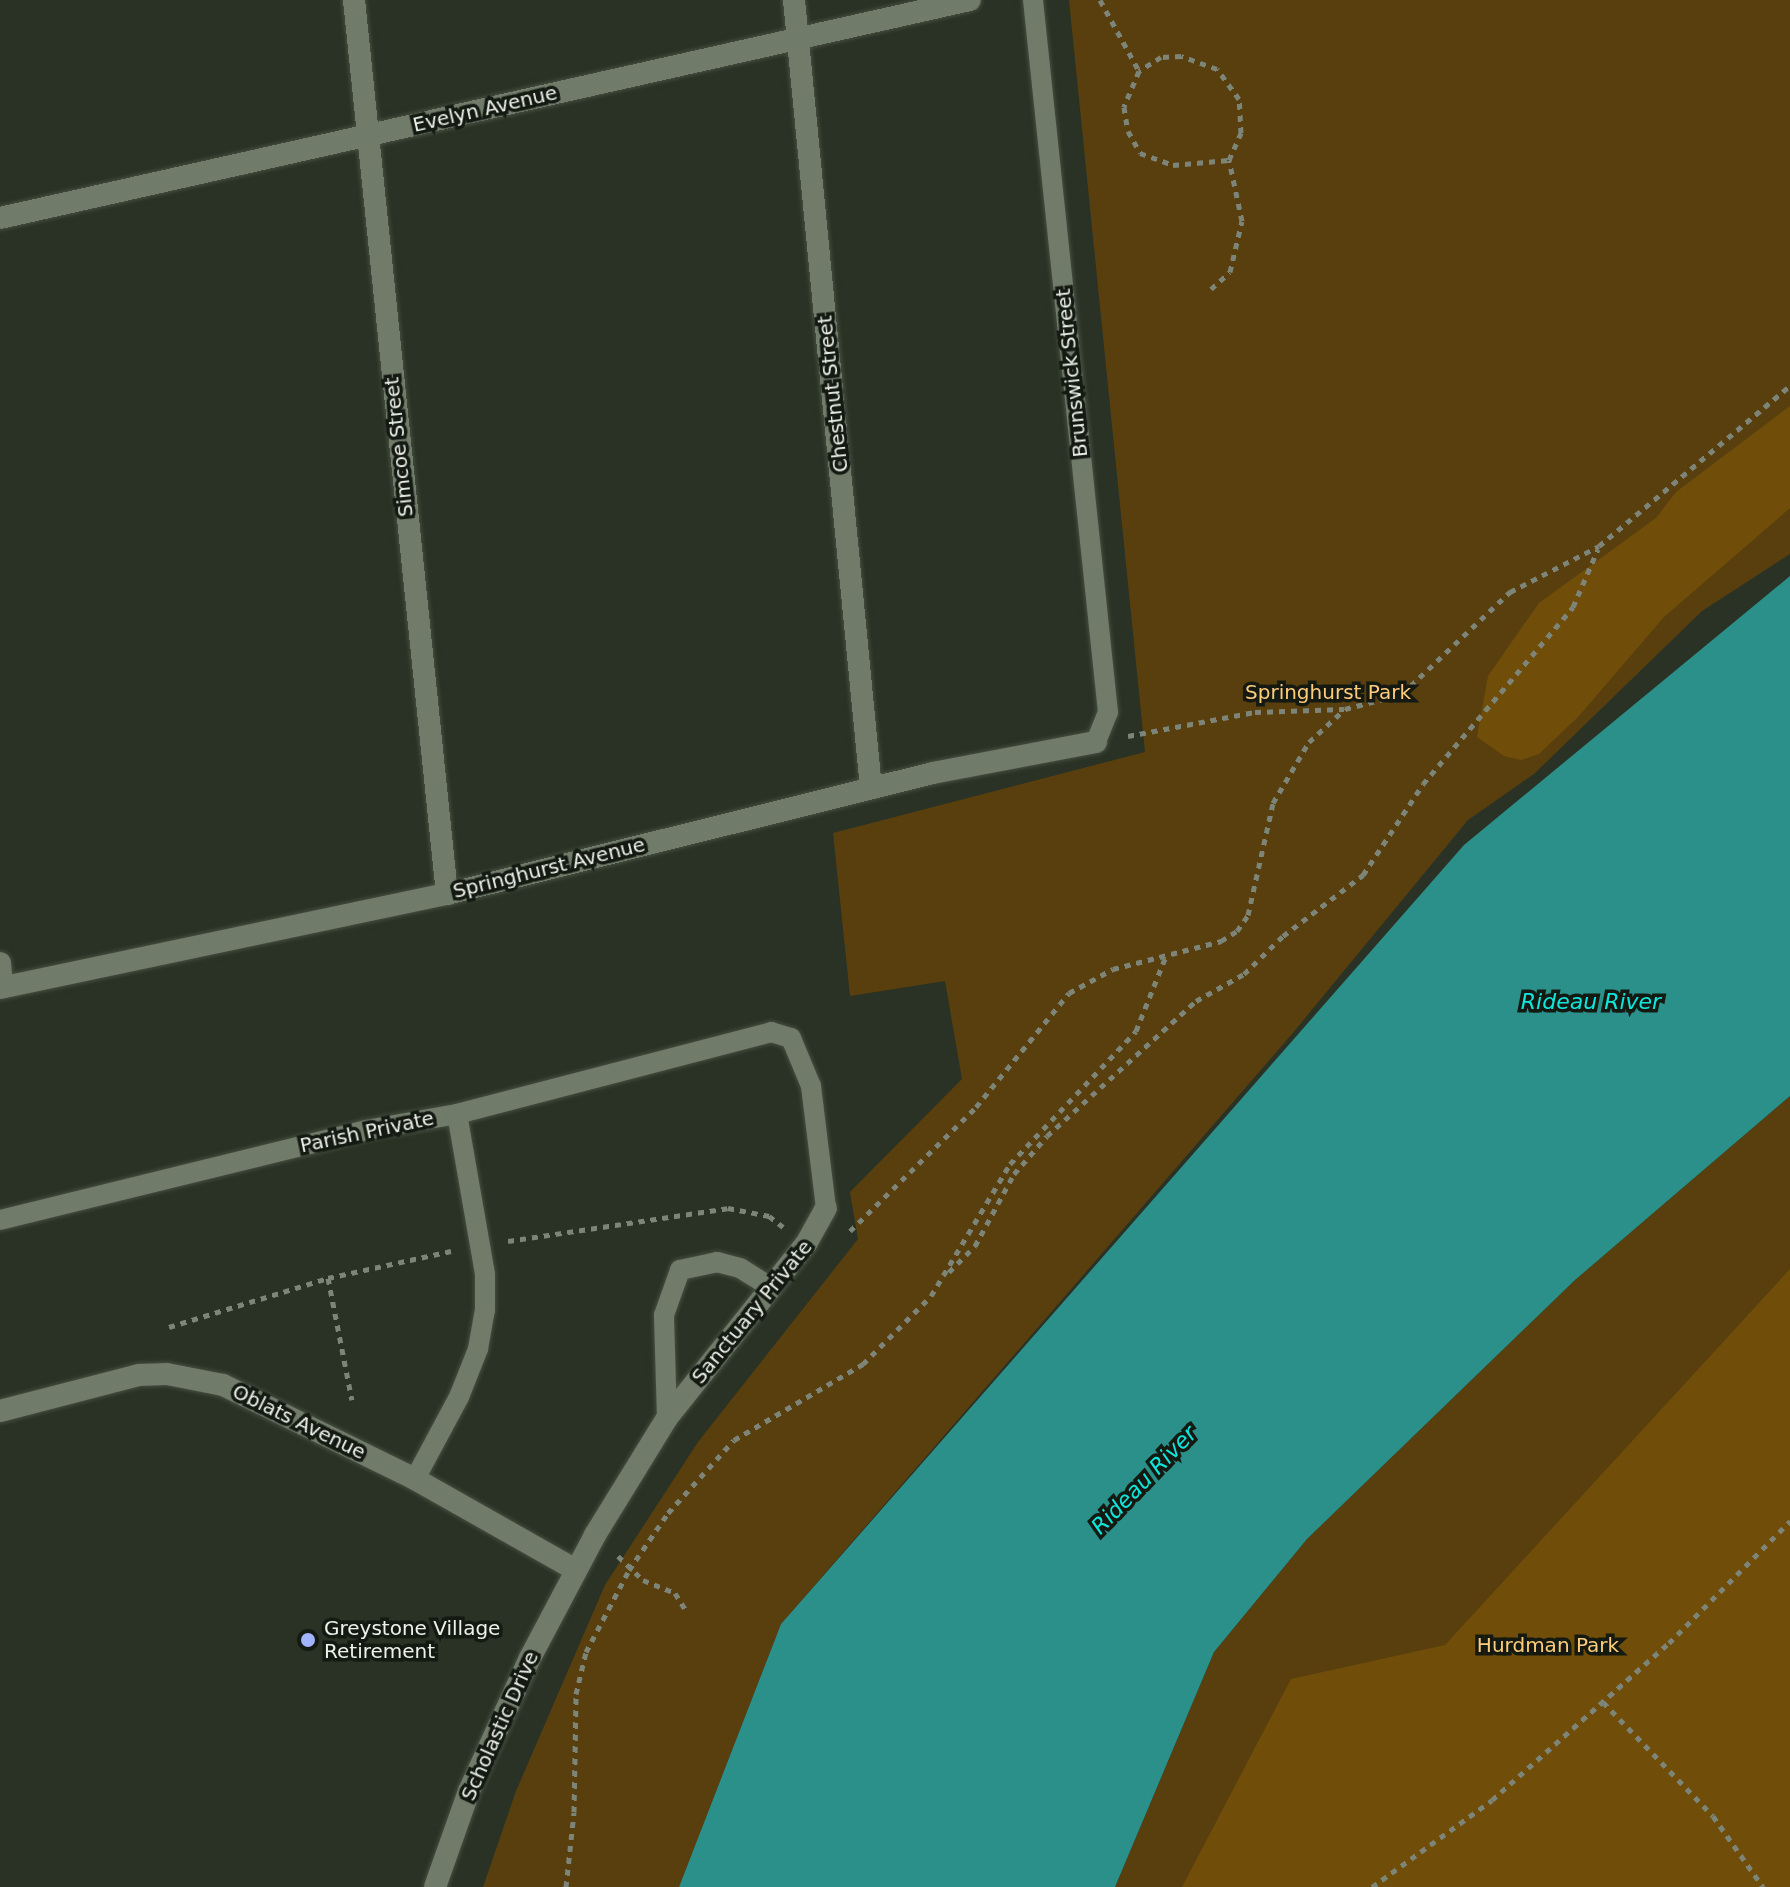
<!DOCTYPE html>
<html>
<head>
<meta charset="utf-8">
<style>
  body { margin:0 }
  #map { position:relative; width:1790px; height:1887px; overflow:hidden; background:#293224; font-family:"DejaVu Sans",sans-serif }
  div>[style] { position:absolute }
  .green>* { inset:0; background:#593f0e }
  .forest>* { inset:0; background:#704e09 }
  .water>* { inset:0; background:#2b908a }
  .path>* { height:5px; margin-top:-2.5px; transform-origin:0; background:repeating-linear-gradient(90deg,#7d8579 0 6px,transparent 0 12px) }
  .roads { filter:drop-shadow(0 0 2px #464e41) drop-shadow(0 0 2px #464e41) }
  .service>* { height:20px; margin:-10px; padding:0 10px; transform-origin:10px; border-radius:10px; background:#707b6a }
  .minor>* { height:22px; margin:-11px; padding:0 11px; transform-origin:11px; border-radius:11px; background:#707b6a }
  .dots>* { width:22px; height:22px; translate:-50% -50%; box-sizing:border-box; border:4px solid #141912; border-radius:50% }
  span { translate:-50% -50%; white-space:nowrap; text-align:center; line-height:1.15; -webkit-text-stroke:7px #141912; paint-order:stroke }
  .street-label { font-size:20px; color:#ecf2e9 }
  .park-label { font-size:20px; color:#fecc7b }
  .poi-label { font-size:20px; color:#ecf2e9 }
  .left { translate:0 -50%; text-align:left }
  .water-label { font-size:22px; color:#11e6dd; font-style:italic }
</style>
</head>
<body>
<div id="map">
  <div class="green">
    <i style="clip-path:polygon(1069px 0,1790px 0,1790px 554px,1702px 611px,1534px 774px,1468px 820px,1292px 1034px,781px 1624px,679px 1887px,483px 1887px,516px 1791px,605px 1585px,698px 1442px,858px 1239px,850px 1192px,962px 1079px,945px 981px,850px 996px,833px 833px,1145px 752px)"></i>
    <i style="clip-path:polygon(1790px 1096px,1790px 1887px,1115px 1887px,1214px 1652px,1307px 1539px,1575px 1280px)"></i>
  </div>
  <div class="forest">
    <i style="clip-path:polygon(1790px 406px,1790px 508px,1664px 617px,1579px 716px,1539px 754px,1521px 760px,1504px 756px,1477px 737px,1488px 676px,1539px 603px,1656px 518px,1676px 492px)"></i>
    <i style="clip-path:polygon(1790px 1269px,1790px 1887px,1182px 1887px,1291px 1679px,1445px 1645px)"></i>
  </div>
  <div class="water">
    <i style="clip-path:polygon(1790px 576px,1790px 1096px,1575px 1280px,1307px 1539px,1214px 1652px,1115px 1887px,679px 1887px,781px 1624px,1464px 845px)"></i>
  </div>
  <div class="path">
    <i style="left:1100px;top:0;width:81px;rotate:61.2deg"></i>
    <i style="left:1211px;top:289px;width:25px;rotate:-42deg"></i>
    <i style="left:1230px;top:272px;width:52px;rotate:-76.8deg"></i>
    <i style="left:1242px;top:221px;width:62px;rotate:-102deg"></i>
    <i style="left:1229px;top:160px;width:30px;rotate:-66deg"></i>
    <i style="left:1241px;top:133px;width:34px;rotate:-93deg"></i>
    <i style="left:1239px;top:99px;width:37px;rotate:-126deg"></i>
    <i style="left:1217px;top:69px;width:38px;rotate:-160deg"></i>
    <i style="left:1181px;top:56px;width:20px;rotate:177deg"></i>
    <i style="left:1161px;top:57px;width:26px;rotate:148deg"></i>
    <i style="left:1139px;top:71px;width:39px;rotate:113deg"></i>
    <i style="left:1124px;top:107px;width:24px;rotate:81deg"></i>
    <i style="left:1128px;top:131px;width:25px;rotate:61deg"></i>
    <i style="left:1140px;top:153px;width:35px;rotate:20deg"></i>
    <i style="left:1173px;top:165px;width:56px;rotate:-5.1deg"></i>
    <i style="left:1128px;top:736px;width:129px;rotate:-10.7deg"></i>
    <i style="left:1255px;top:712px;width:89px;rotate:-1.9deg"></i>
    <i style="left:850px;top:1231px;width:177px;rotate:-44.5deg"></i>
    <i style="left:976px;top:1107px;width:147px;rotate:-50.8deg"></i>
    <i style="left:1069px;top:993px;width:50px;rotate:-28.6deg"></i>
    <i style="left:1113px;top:969px;width:112px;rotate:-14.5deg"></i>
    <i style="left:1221px;top:941px;width:19px;rotate:-32deg"></i>
    <i style="left:1237px;top:931px;width:19px;rotate:-55deg"></i>
    <i style="left:1248px;top:915px;width:115px;rotate:-77.4deg"></i>
    <i style="left:1273px;top:803px;width:71px;rotate:-59.5deg"></i>
    <i style="left:1309px;top:742px;width:49px;rotate:-42.5deg"></i>
    <i style="left:1345px;top:709px;width:59px;rotate:-14.7deg"></i>
    <i style="left:1402px;top:694px;width:149px;rotate:-43.4deg"></i>
    <i style="left:1510px;top:592px;width:100px;rotate:-27.3deg"></i>
    <i style="left:1599px;top:546px;width:249px;rotate:-40deg"></i>
    <i style="left:508px;top:1241px;width:222px;rotate:-8.5deg"></i>
    <i style="left:728px;top:1208px;width:42px;rotate:11deg"></i>
    <i style="left:769px;top:1216px;width:18px;rotate:38deg"></i>
    <i style="left:949px;top:1272px;width:37px;rotate:-45deg"></i>
    <i style="left:975px;top:1246px;width:82px;rotate:-61.6deg"></i>
    <i style="left:1014px;top:1174px;width:50px;rotate:-49deg"></i>
    <i style="left:1047px;top:1136px;width:201px;rotate:-42.2deg"></i>
    <i style="left:1196px;top:1001px;width:55px;rotate:-29.4deg"></i>
    <i style="left:1244px;top:974px;width:54px;rotate:-44.3deg"></i>
    <i style="left:1283px;top:936px;width:101px;rotate:-37.3deg"></i>
    <i style="left:1363px;top:875px;width:109px;rotate:-56.6deg"></i>
    <i style="left:1423px;top:784px;width:232px;rotate:-49.7deg"></i>
    <i style="left:1573px;top:607px;width:63px;rotate:-66.7deg"></i>
    <i style="left:328px;top:1278px;width:124px;rotate:78.9deg"></i>
    <i style="left:169px;top:1327px;width:166px;rotate:-17.1deg"></i>
    <i style="left:328px;top:1278px;width:126px;rotate:-12.4deg"></i>
    <i style="left:618px;top:1556px;width:35px;rotate:44deg"></i>
    <i style="left:643px;top:1580px;width:35px;rotate:22deg"></i>
    <i style="left:675px;top:1593px;width:22px;rotate:58deg"></i>
    <i style="left:1603px;top:1702px;width:158px;rotate:46deg"></i>
    <i style="left:1713px;top:1816px;width:87px;rotate:54.8deg"></i>
    <i style="left:566px;top:1887px;width:75px;rotate:-83.9deg"></i>
    <i style="left:574px;top:1812px;width:118px;rotate:-89deg"></i>
    <i style="left:576px;top:1694px;width:43px;rotate:-76.6deg"></i>
    <i style="left:586px;top:1652px;width:93px;rotate:-62.3deg"></i>
    <i style="left:629px;top:1570px;width:69px;rotate:-55.6deg"></i>
    <i style="left:668px;top:1513px;width:98px;rotate:-47.9deg"></i>
    <i style="left:734px;top:1440px;width:150px;rotate:-30.5deg"></i>
    <i style="left:863px;top:1364px;width:96px;rotate:-45deg"></i>
    <i style="left:931px;top:1296px;width:154px;rotate:-59.1deg"></i>
    <i style="left:1010px;top:1164px;width:183px;rotate:-46.5deg"></i>
    <i style="left:1136px;top:1031px;width:81px;rotate:-68.2deg"></i>
    <i style="left:1372px;top:1887px;width:148px;rotate:-35.9deg"></i>
    <i style="left:1492px;top:1800px;width:237px;rotate:-41.6deg"></i>
    <i style="left:1669px;top:1643px;width:172px;rotate:-45.2deg"></i>
  </div>
  <div class="roads">
    <div class="service">
      <i style="left:1033px;top:0;width:716px;rotate:83.99deg"></i>
      <i style="left:1108px;top:712px;width:32px;rotate:112deg"></i>
      <i style="left:0;top:1220px;width:377px;rotate:-13.8deg"></i>
      <i style="left:366px;top:1130px;width:92px;rotate:-10deg"></i>
      <i style="left:457px;top:1114px;width:325px;rotate:-14.6deg"></i>
      <i style="left:771px;top:1032px;width:21px;rotate:17deg"></i>
      <i style="left:791px;top:1038px;width:52px;rotate:67.4deg"></i>
      <i style="left:811px;top:1086px;width:123px;rotate:83deg"></i>
      <i style="left:667px;top:1418px;width:103px;rotate:-91.7deg"></i>
      <i style="left:664px;top:1315px;width:48px;rotate:-70.4deg"></i>
      <i style="left:680px;top:1270px;width:38px;rotate:-12deg"></i>
      <i style="left:717px;top:1262px;width:24px;rotate:15deg"></i>
      <i style="left:740px;top:1268px;width:38px;rotate:32deg"></i>
      <i style="left:415px;top:1479px;width:93px;rotate:-61.8deg"></i>
      <i style="left:459px;top:1397px;width:52px;rotate:-68.4deg"></i>
      <i style="left:478px;top:1349px;width:40px;rotate:-80deg"></i>
      <i style="left:485px;top:1310px;width:36px;rotate:-90deg"></i>
      <i style="left:485px;top:1274px;width:162px;rotate:-99.9deg"></i>
    </div>
    <div class="minor">
      <i style="left:354px;top:0;width:899px;rotate:84.06deg"></i>
      <i style="left:794px;top:0;width:792px;rotate:84.42deg"></i>
      <i style="left:0;top:218px;width:994px;rotate:-12.67deg"></i>
      <i style="left:0;top:963px;width:24px;rotate:85deg"></i>
      <i style="left:0;top:988px;width:457px;rotate:-11.9deg"></i>
      <i style="left:447px;top:894px;width:501px;rotate:-13.98deg"></i>
      <i style="left:933px;top:773px;width:166px;rotate:-10.8deg"></i>
      <i style="left:0;top:1411px;width:144px;rotate:-14.5deg"></i>
      <i style="left:139px;top:1375px;width:28px;rotate:-2deg"></i>
      <i style="left:167px;top:1374px;width:57px;rotate:11.1deg"></i>
      <i style="left:223px;top:1385px;width:214px;rotate:26.1deg"></i>
      <i style="left:415px;top:1479px;width:185px;rotate:29.5deg"></i>
      <i style="left:435px;top:1887px;width:102px;rotate:-70.5deg"></i>
      <i style="left:469px;top:1791px;width:146px;rotate:-65.4deg"></i>
      <i style="left:530px;top:1658px;width:139px;rotate:-62.1deg"></i>
      <i style="left:595px;top:1535px;width:137px;rotate:-58.4deg"></i>
      <i style="left:667px;top:1418px;width:223px;rotate:-51.4deg"></i>
      <i style="left:806px;top:1244px;width:41px;rotate:-60.9deg"></i>
    </div>
  </div>
  <div class="dots">
    <i style="left:308px;top:1640px;background:#a1b3fd"></i>
  </div>
  <div class="street-label">
    <span style="left:485px;top:109px;rotate:-13deg">Evelyn Avenue</span>
    <span style="left:1072px;top:373px;rotate:-96deg">Brunswick Street</span>
    <span style="left:833px;top:394px;rotate:-96deg">Chestnut Street</span>
    <span style="left:399px;top:447px;rotate:-96deg">Simcoe Street</span>
    <span style="left:549px;top:868px;rotate:-14deg">Springhurst Avenue</span>
    <span style="left:367px;top:1132px;rotate:-12deg">Parish Private</span>
    <span style="left:752px;top:1312px;rotate:-51deg">Sanctuary Private</span>
    <span style="left:299px;top:1422px;rotate:26deg">Oblats Avenue</span>
    <span style="left:500px;top:1726px;rotate:-66deg">Scholastic Drive</span>
  </div>
  <div class="park-label">
    <span style="left:1328px;top:692px">Springhurst Park</span>
    <span style="left:1548px;top:1645px">Hurdman Park</span>
  </div>
  <div class="poi-label">
    <span class="left" style="left:324px;top:1640px">Greystone Village<br>Retirement</span>
  </div>
  <div class="water-label">
    <span style="left:1591px;top:1002px">Rideau River</span>
    <span style="left:1144px;top:1480px;rotate:-46deg">Rideau River</span>
  </div>
</div>
</body>
</html>
